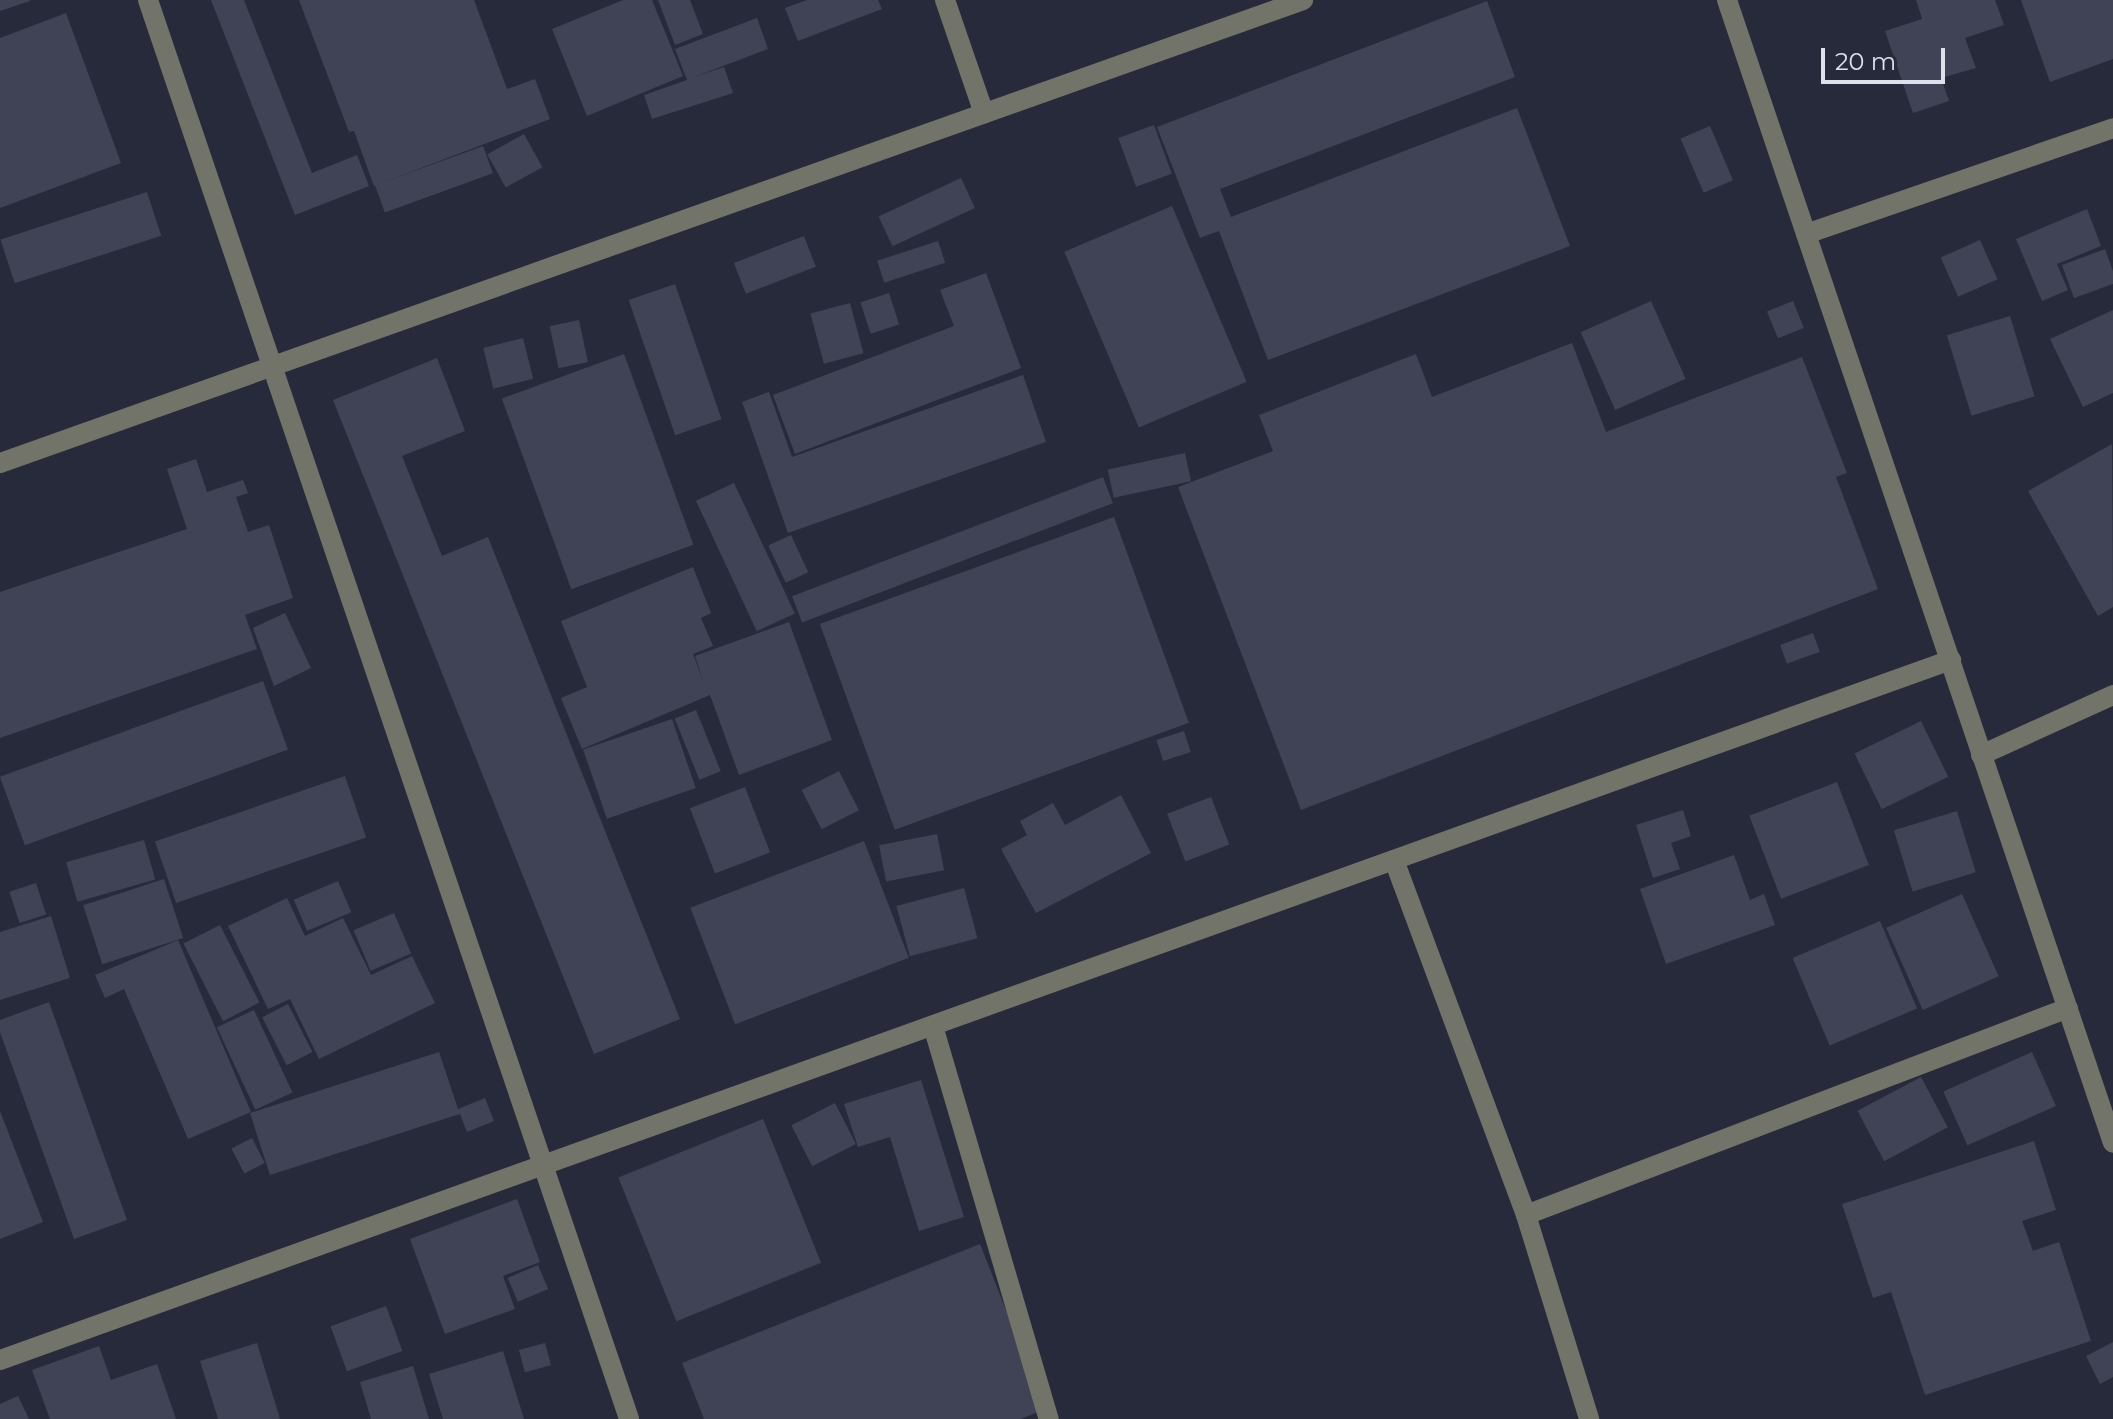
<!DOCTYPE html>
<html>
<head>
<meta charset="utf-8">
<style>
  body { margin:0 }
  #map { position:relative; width:2113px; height:1419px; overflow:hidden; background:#272a3b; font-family:Montserrat,sans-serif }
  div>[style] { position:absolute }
  .building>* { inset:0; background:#3f4355; transform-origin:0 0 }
  .minor>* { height:20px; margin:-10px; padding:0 10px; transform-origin:10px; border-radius:10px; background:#727369 }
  span { translate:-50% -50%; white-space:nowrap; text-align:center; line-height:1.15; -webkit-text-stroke:6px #272a3b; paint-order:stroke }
  .scale { position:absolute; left:1821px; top:48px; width:124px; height:36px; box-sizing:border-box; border:4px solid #dee0ec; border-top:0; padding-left:10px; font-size:24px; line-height:28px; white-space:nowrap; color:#dee0ec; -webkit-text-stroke:6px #272a3b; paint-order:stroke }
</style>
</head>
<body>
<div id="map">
  <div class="building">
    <i style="clip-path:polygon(0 0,30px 0,30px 1px,0 11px)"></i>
    <i style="clip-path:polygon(211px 0,244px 0,312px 173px,357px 155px,369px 186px,295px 215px)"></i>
    <i style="clip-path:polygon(299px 0,474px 0,507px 89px,535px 79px,550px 119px,374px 186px,354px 131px,349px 132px)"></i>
    <i style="clip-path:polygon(623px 0,652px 0,683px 76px,587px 116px,552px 29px)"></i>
    <i style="clip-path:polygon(658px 0,690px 0,703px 34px,675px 45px)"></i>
    <i style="clip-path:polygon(807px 0,878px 0,882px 9px,798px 41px,785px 8px)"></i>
    <i style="clip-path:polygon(1916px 0,1995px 0,2004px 25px,1965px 38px,1976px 68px,1941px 78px,1949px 101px,1913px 113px,1885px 31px,1922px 19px)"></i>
    <i style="clip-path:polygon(2021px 0,2113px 0,2113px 59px,2050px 82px)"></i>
    <i style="clip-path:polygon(1487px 1px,1515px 77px,1220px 189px,1231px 217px,1517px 108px,1570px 246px,1268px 360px,1219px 231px,1200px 238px,1157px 127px)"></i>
    <i style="clip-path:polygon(66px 13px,121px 163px,0 208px,0 38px)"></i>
    <i style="clip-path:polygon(757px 18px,768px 49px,694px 77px,724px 67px,733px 93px,652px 119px,644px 95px,687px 80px,675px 49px)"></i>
    <i style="left:1154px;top:125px;width:52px;height:38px;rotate:70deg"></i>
    <i style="left:1710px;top:126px;width:59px;height:32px;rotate:67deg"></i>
    <i style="left:524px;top:134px;width:38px;height:42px;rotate:61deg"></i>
    <i style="left:483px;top:146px;width:29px;height:115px;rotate:70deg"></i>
    <i style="left:961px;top:178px;width:33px;height:91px;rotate:65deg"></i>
    <i style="left:147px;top:192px;width:46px;height:154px;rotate:72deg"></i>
    <i style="left:1172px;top:206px;width:191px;height:117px;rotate:67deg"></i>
    <i style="clip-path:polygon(2087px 209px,2101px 246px,2057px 264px,2068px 290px,2042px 301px,2016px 239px)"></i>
    <i style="left:804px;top:236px;width:33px;height:75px;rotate:69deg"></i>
    <i style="left:1980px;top:240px;width:43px;height:43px;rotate:66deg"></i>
    <i style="left:938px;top:241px;width:23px;height:64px;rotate:72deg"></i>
    <i style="clip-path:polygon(2105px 249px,2113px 271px,2113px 284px,2074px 298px,2062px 265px)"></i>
    <i style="clip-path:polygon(986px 273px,1021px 368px,795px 454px,773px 395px,954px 326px,940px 290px)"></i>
    <i style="left:675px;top:284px;width:143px;height:49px;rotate:71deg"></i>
    <i style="left:889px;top:293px;width:33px;height:30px;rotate:72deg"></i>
    <i style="left:1651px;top:301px;width:85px;height:77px;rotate:66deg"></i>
    <i style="left:1793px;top:301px;width:29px;height:28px;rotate:68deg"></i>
    <i style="left:850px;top:303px;width:52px;height:41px;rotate:75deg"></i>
    <i style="clip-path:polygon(2113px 310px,2113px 393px,2083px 407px,2050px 339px)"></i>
    <i style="left:2010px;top:316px;width:84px;height:66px;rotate:73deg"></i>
    <i style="left:579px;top:320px;width:43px;height:30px;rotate:78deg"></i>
    <i style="left:523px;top:338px;width:42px;height:41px;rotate:76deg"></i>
    <i style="clip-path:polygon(1572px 343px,1606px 432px,1802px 357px,1847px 473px,1836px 477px,1878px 589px,1301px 810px,1178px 487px,1273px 451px,1259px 415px,1416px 354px,1432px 397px)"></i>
    <i style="left:624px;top:354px;width:203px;height:130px;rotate:70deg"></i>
    <i style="clip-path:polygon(437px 358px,465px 431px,402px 456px,442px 556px,488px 537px,680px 1019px,594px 1054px,333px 400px)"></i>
    <i style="clip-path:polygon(1023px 375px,1046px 442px,788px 533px,742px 402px,769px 392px,792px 457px)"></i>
    <i style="clip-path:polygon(2112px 444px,2113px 607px,2098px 616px,2028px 491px)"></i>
    <i style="left:1185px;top:453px;width:29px;height:79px;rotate:78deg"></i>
    <i style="clip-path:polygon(196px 459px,207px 492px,243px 480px,248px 493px,236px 497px,248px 532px,269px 525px,293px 598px,245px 615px,257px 649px,0 738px,0 592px,187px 529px,167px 469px)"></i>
    <i style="left:1103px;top:477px;width:28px;height:333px;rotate:69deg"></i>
    <i style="left:734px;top:483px;width:144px;height:42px;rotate:65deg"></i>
    <i style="left:1114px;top:517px;width:219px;height:313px;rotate:70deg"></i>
    <i style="left:791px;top:535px;width:41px;height:25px;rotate:65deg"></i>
    <i style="clip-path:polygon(693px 567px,711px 613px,701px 618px,713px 646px,693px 654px,704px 683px,695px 656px,789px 622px,832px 740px,739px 775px,710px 695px,582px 749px,561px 698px,587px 687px,561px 621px)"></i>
    <i style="clip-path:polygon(285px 613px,311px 668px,274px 686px,253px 628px)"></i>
    <i style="left:1813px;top:633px;width:20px;height:35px;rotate:70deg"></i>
    <i style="left:263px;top:681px;width:73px;height:280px;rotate:70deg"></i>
    <i style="left:696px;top:710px;width:66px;height:23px;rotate:68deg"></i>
    <i style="left:672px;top:719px;width:73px;height:94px;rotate:71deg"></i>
    <i style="left:1921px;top:721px;width:62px;height:74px;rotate:64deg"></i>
    <i style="left:1184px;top:731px;width:22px;height:29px;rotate:72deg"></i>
    <i style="left:839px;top:771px;width:44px;height:42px;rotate:63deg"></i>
    <i style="left:345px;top:776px;width:65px;height:201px;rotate:71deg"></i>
    <i style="left:1837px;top:782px;width:89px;height:94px;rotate:69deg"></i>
    <i style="left:745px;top:787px;width:70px;height:59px;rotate:69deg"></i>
    <i style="clip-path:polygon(1121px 795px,1151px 853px,1036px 913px,1001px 849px,1027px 835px,1020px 821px,1053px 803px,1065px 825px)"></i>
    <i style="left:1211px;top:797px;width:51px;height:47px;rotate:69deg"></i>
    <i style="clip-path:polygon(1683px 810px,1691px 836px,1671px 843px,1680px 869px,1653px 878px,1636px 825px)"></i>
    <i style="left:1957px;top:811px;width:64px;height:66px;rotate:73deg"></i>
    <i style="left:937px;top:834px;width:37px;height:59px;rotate:79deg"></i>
    <i style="left:144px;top:840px;width:41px;height:81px;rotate:74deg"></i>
    <i style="left:864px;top:841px;width:125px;height:186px;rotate:69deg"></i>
    <i style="clip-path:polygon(1734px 855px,1750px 900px,1764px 894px,1775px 925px,1666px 964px,1640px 889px)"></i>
    <i style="left:164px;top:879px;width:62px;height:85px;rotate:72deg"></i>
    <i style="left:338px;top:881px;width:34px;height:48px;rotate:67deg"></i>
    <i style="left:36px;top:883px;width:33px;height:28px;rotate:72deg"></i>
    <i style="left:964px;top:888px;width:52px;height:70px;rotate:75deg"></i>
    <i style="left:1962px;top:894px;width:90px;height:83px;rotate:66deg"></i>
    <i style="clip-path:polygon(287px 898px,305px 936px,343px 918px,371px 975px,412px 956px,435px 1003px,319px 1059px,290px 999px,268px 1009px,228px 926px)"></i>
    <i style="left:394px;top:913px;width:44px;height:44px;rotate:67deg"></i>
    <i style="clip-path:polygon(51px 916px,70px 978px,0 1000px,0 932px)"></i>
    <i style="left:1880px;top:921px;width:95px;height:95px;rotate:67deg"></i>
    <i style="left:220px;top:925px;width:87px;height:41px;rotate:63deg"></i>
    <i style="clip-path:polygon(178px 940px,251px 1112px,188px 1139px,124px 989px,105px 998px,95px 975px)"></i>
    <i style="clip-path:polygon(49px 1002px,127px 1220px,74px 1239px,0 1032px,0 1020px)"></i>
    <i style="left:288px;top:1004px;width:54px;height:29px;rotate:63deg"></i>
    <i style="left:254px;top:1010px;width:91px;height:41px;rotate:65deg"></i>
    <i style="clip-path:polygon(439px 1052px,458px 1109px,485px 1098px,494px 1121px,467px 1132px,460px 1114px,270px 1175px,250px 1113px)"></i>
    <i style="left:2032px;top:1052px;width:59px;height:97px;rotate:66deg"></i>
    <i style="left:1921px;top:1077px;width:57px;height:72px;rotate:62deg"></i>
    <i style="clip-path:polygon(921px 1080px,964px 1217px,919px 1231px,890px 1137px,858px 1147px,844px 1104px)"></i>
    <i style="left:835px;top:1103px;width:46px;height:49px;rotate:63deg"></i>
    <i style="clip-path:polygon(0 1111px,43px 1222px,0 1239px)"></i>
    <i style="left:763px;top:1119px;width:155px;height:156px;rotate:68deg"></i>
    <i style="left:252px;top:1138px;width:28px;height:23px;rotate:63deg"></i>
    <i style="clip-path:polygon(2034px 1141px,2056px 1210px,2022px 1221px,2033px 1251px,2059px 1242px,2091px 1341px,1925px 1395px,1891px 1292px,1873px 1298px,1842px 1204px)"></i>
    <i style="clip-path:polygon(517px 1199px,540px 1262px,503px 1276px,515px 1309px,445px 1334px,410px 1239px)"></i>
    <i style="clip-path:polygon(980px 1244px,1045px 1409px,1021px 1419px,704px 1419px,682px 1363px)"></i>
    <i style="left:538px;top:1265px;width:26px;height:33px;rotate:67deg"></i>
    <i style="left:386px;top:1306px;width:48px;height:59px;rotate:70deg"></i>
    <i style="clip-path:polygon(2113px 1342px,2113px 1377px,2100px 1384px,2086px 1356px)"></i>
    <i style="clip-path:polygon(257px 1343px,280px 1419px,218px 1419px,200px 1361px)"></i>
    <i style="left:545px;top:1343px;width:23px;height:27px;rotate:75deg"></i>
    <i style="clip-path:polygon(99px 1346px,111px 1380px,157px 1364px,176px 1419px,50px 1419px,32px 1370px)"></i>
    <i style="clip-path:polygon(503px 1351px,524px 1419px,443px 1419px,429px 1374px)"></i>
    <i style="clip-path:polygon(413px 1366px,429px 1419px,371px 1419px,360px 1382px)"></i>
    <i style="clip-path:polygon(18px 1396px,29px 1419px,0 1419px,0 1404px)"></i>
  </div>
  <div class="minor">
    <i style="left:148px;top:0;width:1498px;rotate:71.27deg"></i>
    <i style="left:945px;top:0;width:120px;rotate:71deg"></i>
    <i style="left:1727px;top:0;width:1206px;rotate:71.34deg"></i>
    <i style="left:1806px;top:234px;width:325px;rotate:-19deg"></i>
    <i style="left:0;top:463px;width:1383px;rotate:-19.56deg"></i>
    <i style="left:1981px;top:755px;width:145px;rotate:-24.4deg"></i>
    <i style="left:1394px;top:860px;width:379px;rotate:69.6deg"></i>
    <i style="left:1526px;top:1215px;width:214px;rotate:72.8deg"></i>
    <i style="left:933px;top:1026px;width:410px;rotate:73.6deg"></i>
    <i style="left:1526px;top:1215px;width:580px;rotate:-20.9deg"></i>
    <i style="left:0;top:1360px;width:2073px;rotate:-19.74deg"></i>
  </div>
  <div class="scale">20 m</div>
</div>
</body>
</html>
